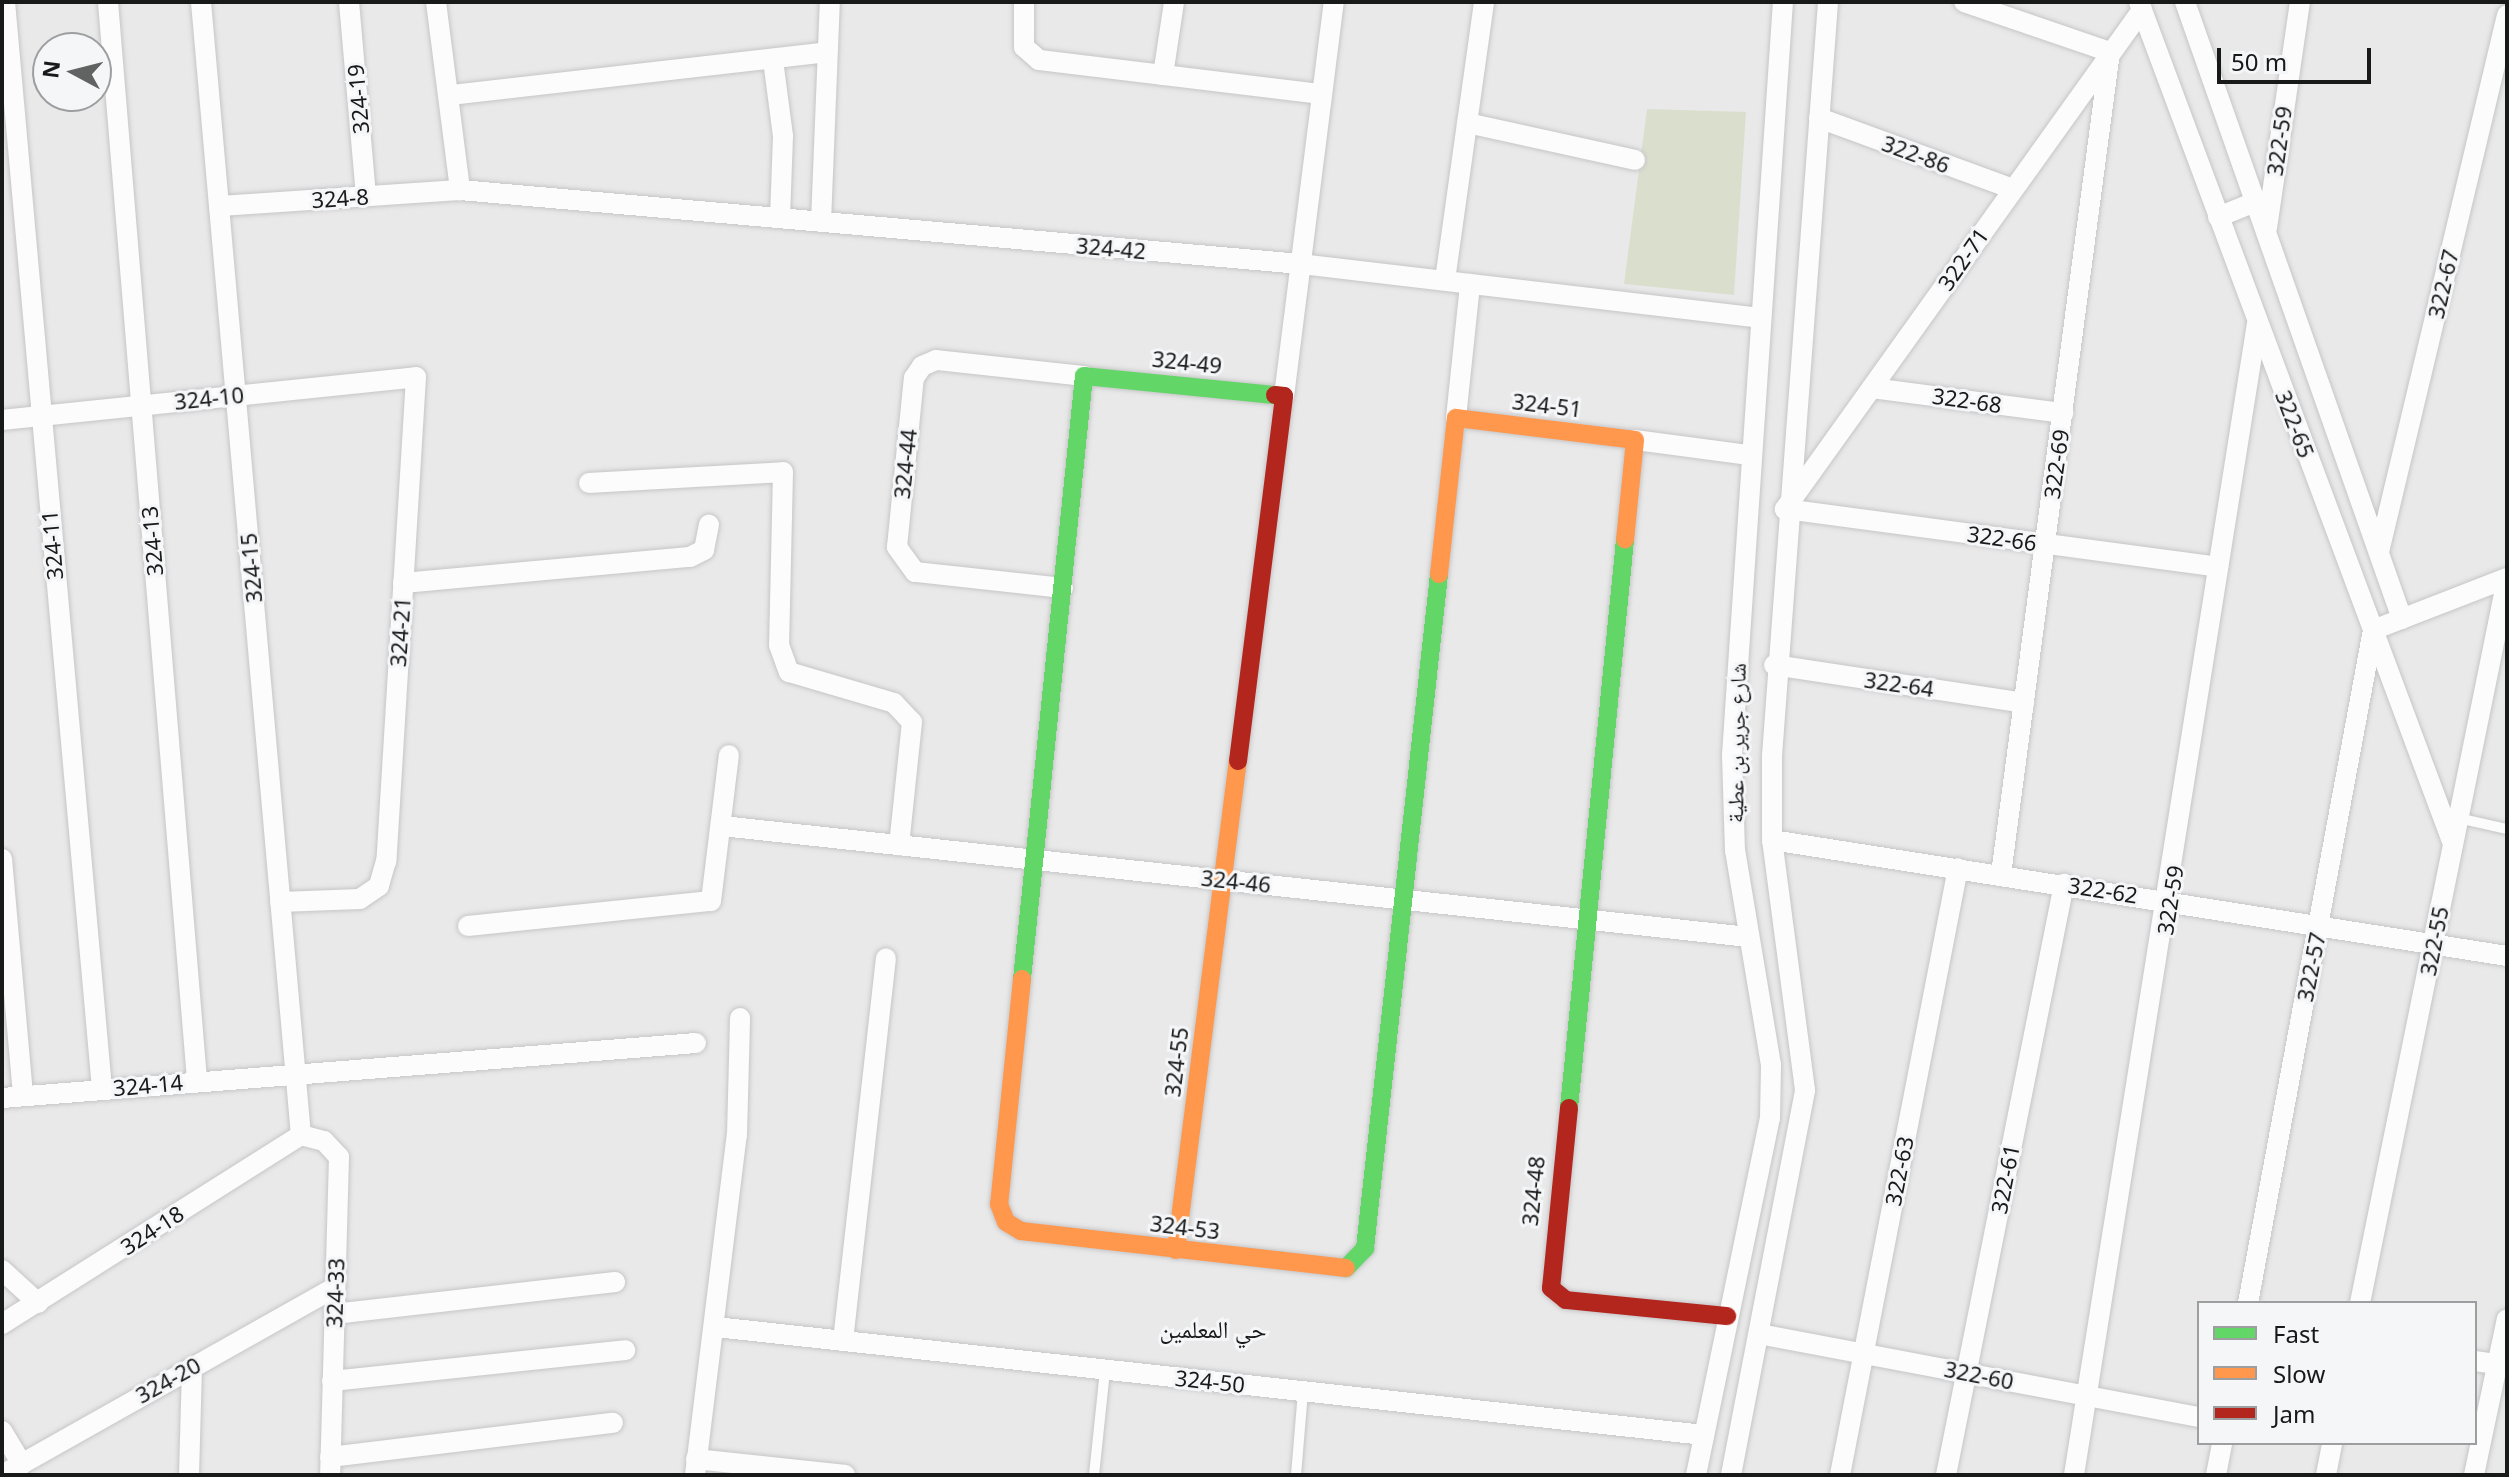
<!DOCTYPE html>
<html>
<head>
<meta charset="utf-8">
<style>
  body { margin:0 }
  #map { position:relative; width:2509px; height:1477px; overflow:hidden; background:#e9e9ea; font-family:"Noto Sans","Noto Naskh Arabic",sans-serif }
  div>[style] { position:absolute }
  .green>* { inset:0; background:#dadfcd }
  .roads { filter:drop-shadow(0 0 2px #c6c6c7) drop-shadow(0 0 2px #c6c6c7) }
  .lane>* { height:10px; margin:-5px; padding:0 5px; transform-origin:5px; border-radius:5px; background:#fcfcfc }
  .street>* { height:20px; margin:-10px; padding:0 10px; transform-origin:10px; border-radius:10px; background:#fcfcfc }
  .fast>* { height:18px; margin:-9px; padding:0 9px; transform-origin:9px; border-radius:9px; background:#63d668 }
  .slow>* { height:18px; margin:-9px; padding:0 9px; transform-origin:9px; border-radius:9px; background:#ff974d }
  .jam>* { height:18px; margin:-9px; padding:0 9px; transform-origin:9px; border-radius:9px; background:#b3261e }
  span { translate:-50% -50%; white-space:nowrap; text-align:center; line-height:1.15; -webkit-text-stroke:6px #f5f6f8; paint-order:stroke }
  .street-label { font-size:22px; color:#181919 }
  .neighbourhood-label { font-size:24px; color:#181919 }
  .frame { position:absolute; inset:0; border:4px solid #181919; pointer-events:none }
  .legend { position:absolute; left:2197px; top:1301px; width:280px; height:144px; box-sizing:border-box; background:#f5f6f8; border:2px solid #9d9e9f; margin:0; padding:10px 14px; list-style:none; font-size:24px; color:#181919 }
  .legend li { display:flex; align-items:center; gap:16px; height:40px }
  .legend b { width:40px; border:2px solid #9d9e9f }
  .north { position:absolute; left:32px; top:32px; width:80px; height:80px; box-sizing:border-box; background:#f5f6f8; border:2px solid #9d9e9f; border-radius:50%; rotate:277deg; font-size:22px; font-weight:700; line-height:32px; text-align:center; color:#181919 }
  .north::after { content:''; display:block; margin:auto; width:28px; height:36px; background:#616262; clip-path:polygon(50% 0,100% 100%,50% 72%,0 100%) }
  .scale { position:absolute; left:2217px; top:48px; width:154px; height:36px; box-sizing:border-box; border:4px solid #181919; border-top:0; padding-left:10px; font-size:24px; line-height:28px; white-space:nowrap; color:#181919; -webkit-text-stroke:6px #f5f6f8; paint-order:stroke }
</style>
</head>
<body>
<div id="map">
  <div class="green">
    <i style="clip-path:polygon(1647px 109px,1746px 112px,1734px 295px,1624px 284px)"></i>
  </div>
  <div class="roads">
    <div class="lane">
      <i style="left:2458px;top:818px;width:50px;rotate:12.7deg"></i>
      <i style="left:1094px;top:1475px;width:106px;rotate:-84deg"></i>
      <i style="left:1296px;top:1475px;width:83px;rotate:-85.2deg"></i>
    </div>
    <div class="street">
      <i style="left:5px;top:2px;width:1091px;rotate:84.9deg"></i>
      <i style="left:108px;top:2px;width:1082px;rotate:85.28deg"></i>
      <i style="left:201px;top:2px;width:1137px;rotate:84.96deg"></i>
      <i style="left:349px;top:2px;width:195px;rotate:85deg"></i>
      <i style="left:436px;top:2px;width:190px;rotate:82.7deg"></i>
      <i style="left:1024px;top:2px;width:45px;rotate:90deg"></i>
      <i style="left:1024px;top:47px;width:20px;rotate:41deg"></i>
      <i style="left:1039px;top:60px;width:285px;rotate:6.9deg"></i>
      <i style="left:1964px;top:2px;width:154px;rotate:18.9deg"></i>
      <i style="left:2110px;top:52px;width:829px;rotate:97.55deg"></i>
      <i style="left:2139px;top:2px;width:899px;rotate:69.55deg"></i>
      <i style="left:2185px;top:2px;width:654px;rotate:70.62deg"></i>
      <i style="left:2142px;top:10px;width:614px;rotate:125.58deg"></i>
      <i style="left:1785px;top:509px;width:437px;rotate:7.6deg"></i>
      <i style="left:773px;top:60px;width:77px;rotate:82.5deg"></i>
      <i style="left:783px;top:136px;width:82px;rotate:92.1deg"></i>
      <i style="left:1163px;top:75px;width:74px;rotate:-81.4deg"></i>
      <i style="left:451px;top:95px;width:378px;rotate:-6.5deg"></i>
      <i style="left:1819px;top:118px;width:207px;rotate:20.1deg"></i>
      <i style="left:1467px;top:123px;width:172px;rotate:12.4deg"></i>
      <i style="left:219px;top:206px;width:242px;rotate:-3.8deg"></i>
      <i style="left:460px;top:190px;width:844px;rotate:5.03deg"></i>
      <i style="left:1301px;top:264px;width:463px;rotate:6.7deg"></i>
      <i style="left:2218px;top:217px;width:40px;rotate:-22deg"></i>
      <i style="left:821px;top:222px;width:220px;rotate:-87.7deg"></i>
      <i style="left:2267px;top:228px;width:228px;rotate:-81.7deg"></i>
      <i style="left:1445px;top:280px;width:281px;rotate:-82deg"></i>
      <i style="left:1872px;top:388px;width:193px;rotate:7.5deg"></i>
      <i style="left:1284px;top:396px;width:397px;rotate:-82.8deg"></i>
      <i style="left:1456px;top:418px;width:135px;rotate:-84deg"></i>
      <i style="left:2px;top:420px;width:416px;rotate:-5.9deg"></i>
      <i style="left:416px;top:377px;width:485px;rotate:93.5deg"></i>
      <i style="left:386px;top:861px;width:26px;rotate:106deg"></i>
      <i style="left:379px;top:886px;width:23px;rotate:146deg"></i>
      <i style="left:360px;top:899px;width:80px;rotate:177.9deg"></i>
      <i style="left:1635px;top:440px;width:115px;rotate:7.5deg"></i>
      <i style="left:589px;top:483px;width:194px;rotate:-3.2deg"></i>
      <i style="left:783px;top:472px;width:173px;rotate:91.3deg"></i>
      <i style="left:779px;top:645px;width:29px;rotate:70deg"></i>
      <i style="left:789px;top:672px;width:109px;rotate:16.4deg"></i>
      <i style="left:894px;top:703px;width:26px;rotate:47deg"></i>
      <i style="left:912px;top:722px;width:124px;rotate:96deg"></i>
      <i style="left:2379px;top:552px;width:552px;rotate:-76.59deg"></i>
      <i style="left:403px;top:583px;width:288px;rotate:-5.2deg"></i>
      <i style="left:690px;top:557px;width:16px;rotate:-27deg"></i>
      <i style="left:704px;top:550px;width:26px;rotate:-79deg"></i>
      <i style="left:1063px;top:588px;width:149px;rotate:-173.8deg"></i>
      <i style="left:915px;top:572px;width:31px;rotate:-126deg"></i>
      <i style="left:897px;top:547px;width:170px;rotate:-84.3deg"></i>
      <i style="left:914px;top:378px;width:14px;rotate:-56deg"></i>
      <i style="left:922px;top:366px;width:15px;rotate:-23deg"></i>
      <i style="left:936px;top:360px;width:149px;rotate:6.2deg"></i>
      <i style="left:1774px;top:665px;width:253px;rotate:8.6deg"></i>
      <i style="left:722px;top:826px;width:1033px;rotate:6.17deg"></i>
      <i style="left:1772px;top:840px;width:744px;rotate:8.97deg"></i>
      <i style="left:2px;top:859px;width:238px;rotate:84.9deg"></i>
      <i style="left:468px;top:926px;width:244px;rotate:-5.9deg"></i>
      <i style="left:711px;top:901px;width:147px;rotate:-83deg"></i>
      <i style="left:2px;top:1098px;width:696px;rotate:-4.53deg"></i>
      <i style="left:301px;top:1135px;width:24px;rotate:15deg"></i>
      <i style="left:324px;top:1141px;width:22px;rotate:47deg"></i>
      <i style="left:339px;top:1157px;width:318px;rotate:91.6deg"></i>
      <i style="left:2px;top:1270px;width:49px;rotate:42.5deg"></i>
      <i style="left:2248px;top:1303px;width:685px;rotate:-79.48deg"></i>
      <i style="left:2373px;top:630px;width:144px;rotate:-21.2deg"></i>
      <i style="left:2360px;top:1303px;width:739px;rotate:-78.52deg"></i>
      <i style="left:334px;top:1314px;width:283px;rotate:-6.5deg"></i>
      <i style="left:2px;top:1324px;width:354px;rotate:-32.3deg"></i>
      <i style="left:716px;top:1327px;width:994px;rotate:6.24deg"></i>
      <i style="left:1759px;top:1334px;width:448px;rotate:10.7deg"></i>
      <i style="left:843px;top:1341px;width:385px;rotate:-83.6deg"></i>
      <i style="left:2475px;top:1361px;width:22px;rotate:8deg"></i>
      <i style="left:332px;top:1381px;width:295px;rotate:-6deg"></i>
      <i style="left:2px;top:1431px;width:39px;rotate:59deg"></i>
      <i style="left:330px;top:1457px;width:285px;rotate:-6.9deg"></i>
      <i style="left:696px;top:1459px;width:150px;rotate:6.1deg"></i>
      <i style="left:2px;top:1475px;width:382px;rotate:-29.4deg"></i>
      <i style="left:189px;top:1475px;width:108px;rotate:-88.4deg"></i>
      <i style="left:695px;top:1475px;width:343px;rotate:-83deg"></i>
      <i style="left:737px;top:1135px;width:117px;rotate:-88.5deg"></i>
      <i style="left:1696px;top:1475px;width:365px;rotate:-78.3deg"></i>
      <i style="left:1770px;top:1118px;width:53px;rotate:-88.9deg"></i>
      <i style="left:1771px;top:1065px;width:217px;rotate:-99.5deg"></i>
      <i style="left:1735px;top:851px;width:96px;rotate:-91.8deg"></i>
      <i style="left:1732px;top:755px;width:755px;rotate:-86.13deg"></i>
      <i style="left:1731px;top:1475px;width:392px;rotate:-79.1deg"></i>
      <i style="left:1805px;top:1090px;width:252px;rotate:-97.5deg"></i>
      <i style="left:1772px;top:840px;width:84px;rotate:-90deg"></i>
      <i style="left:1772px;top:756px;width:756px;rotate:-85.75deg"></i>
      <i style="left:1840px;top:1475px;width:618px;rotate:-79deg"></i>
      <i style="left:1946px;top:1475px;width:603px;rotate:-78.71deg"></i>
      <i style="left:2074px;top:1475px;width:1165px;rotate:-80.97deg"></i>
      <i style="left:2216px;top:1475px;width:33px;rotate:-79deg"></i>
      <i style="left:2326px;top:1475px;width:33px;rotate:-79deg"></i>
      <i style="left:2474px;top:1475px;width:159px;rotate:-78.1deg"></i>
    </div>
    <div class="fast">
      <i style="left:1022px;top:979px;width:606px;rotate:-84.13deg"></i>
      <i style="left:1084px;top:376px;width:192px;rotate:5.7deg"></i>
      <i style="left:1569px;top:1108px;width:571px;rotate:-84.37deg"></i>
      <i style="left:1346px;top:1268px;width:28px;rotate:-46deg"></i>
      <i style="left:1365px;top:1248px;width:678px;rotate:-83.73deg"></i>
    </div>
    <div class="slow">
      <i style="left:1439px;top:574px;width:157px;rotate:-83.8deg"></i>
      <i style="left:1456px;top:418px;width:180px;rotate:7deg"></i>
      <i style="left:1635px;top:440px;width:100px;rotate:95.7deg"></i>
      <i style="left:1022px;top:979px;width:226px;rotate:95.8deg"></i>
      <i style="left:999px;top:1204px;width:19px;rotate:69deg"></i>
      <i style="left:1006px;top:1222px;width:17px;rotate:31deg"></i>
      <i style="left:1021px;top:1231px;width:327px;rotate:6.5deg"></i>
      <i style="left:1176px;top:1250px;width:493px;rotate:-82.8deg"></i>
    </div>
    <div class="jam">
      <i style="left:1238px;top:761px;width:368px;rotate:-82.8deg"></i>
      <i style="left:1284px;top:396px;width:9px;rotate:-174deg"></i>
      <i style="left:1569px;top:1108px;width:181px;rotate:95.7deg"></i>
      <i style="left:1551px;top:1288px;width:19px;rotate:39deg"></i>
      <i style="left:1566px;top:1300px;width:162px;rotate:5.7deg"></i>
    </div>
  </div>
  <div class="street-label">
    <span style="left:358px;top:99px;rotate:-95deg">324-19</span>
    <span style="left:2279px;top:141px;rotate:-82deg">322-59</span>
    <span style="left:1916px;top:154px;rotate:20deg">322-86</span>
    <span style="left:340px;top:198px;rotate:-4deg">324-8</span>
    <span style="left:1111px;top:248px;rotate:5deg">324-42</span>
    <span style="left:1963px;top:259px;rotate:-55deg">322-71</span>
    <span style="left:2443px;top:284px;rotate:-77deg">322-67</span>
    <span style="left:1187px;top:362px;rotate:6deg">324-49</span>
    <span style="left:209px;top:398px;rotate:-6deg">324-10</span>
    <span style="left:1967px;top:400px;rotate:8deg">322-68</span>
    <span style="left:1547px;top:405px;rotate:7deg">324-51</span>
    <span style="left:2295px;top:424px;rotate:69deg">322-65</span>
    <span style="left:905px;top:464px;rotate:-84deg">324-44</span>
    <span style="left:2056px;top:464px;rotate:-82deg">322-69</span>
    <span style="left:2002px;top:538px;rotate:8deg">322-66</span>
    <span style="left:152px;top:541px;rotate:-95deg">324-13</span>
    <span style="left:52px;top:545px;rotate:-95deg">324-11</span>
    <span style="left:251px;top:568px;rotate:-95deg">324-15</span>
    <span style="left:400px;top:632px;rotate:-86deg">324-21</span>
    <span style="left:1899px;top:684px;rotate:8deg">322-64</span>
    <span style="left:1736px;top:743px;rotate:-89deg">شارع جرير بن عطية</span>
    <span style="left:1236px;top:881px;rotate:6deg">324-46</span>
    <span style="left:2103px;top:890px;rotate:9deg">322-62</span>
    <span style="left:2170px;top:900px;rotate:-81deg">322-59</span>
    <span style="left:2434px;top:941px;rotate:-79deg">322-55</span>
    <span style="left:2311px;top:967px;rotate:-79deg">322-57</span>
    <span style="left:1176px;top:1062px;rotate:-83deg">324-55</span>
    <span style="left:148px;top:1085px;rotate:-5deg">324-14</span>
    <span style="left:1899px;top:1171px;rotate:-79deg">322-63</span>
    <span style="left:2005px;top:1179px;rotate:-79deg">322-61</span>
    <span style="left:1533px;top:1191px;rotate:-84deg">324-48</span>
    <span style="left:1185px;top:1227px;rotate:7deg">324-53</span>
    <span style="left:152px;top:1230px;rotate:-33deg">324-18</span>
    <span style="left:335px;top:1293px;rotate:-88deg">324-33</span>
    <span style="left:1979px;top:1375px;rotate:11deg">322-60</span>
    <span style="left:168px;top:1380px;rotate:-29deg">324-20</span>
    <span style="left:1210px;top:1381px;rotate:6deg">324-50</span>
  </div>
  <div class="neighbourhood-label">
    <span style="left:1213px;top:1329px">حي المعلمين</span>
  </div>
  <div class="frame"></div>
  <ul class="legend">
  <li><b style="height:10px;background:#63d668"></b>Fast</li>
  <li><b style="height:10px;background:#ff974d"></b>Slow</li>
  <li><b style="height:10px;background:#b3261e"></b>Jam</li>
  </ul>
  <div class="north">N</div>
  <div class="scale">50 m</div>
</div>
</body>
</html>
